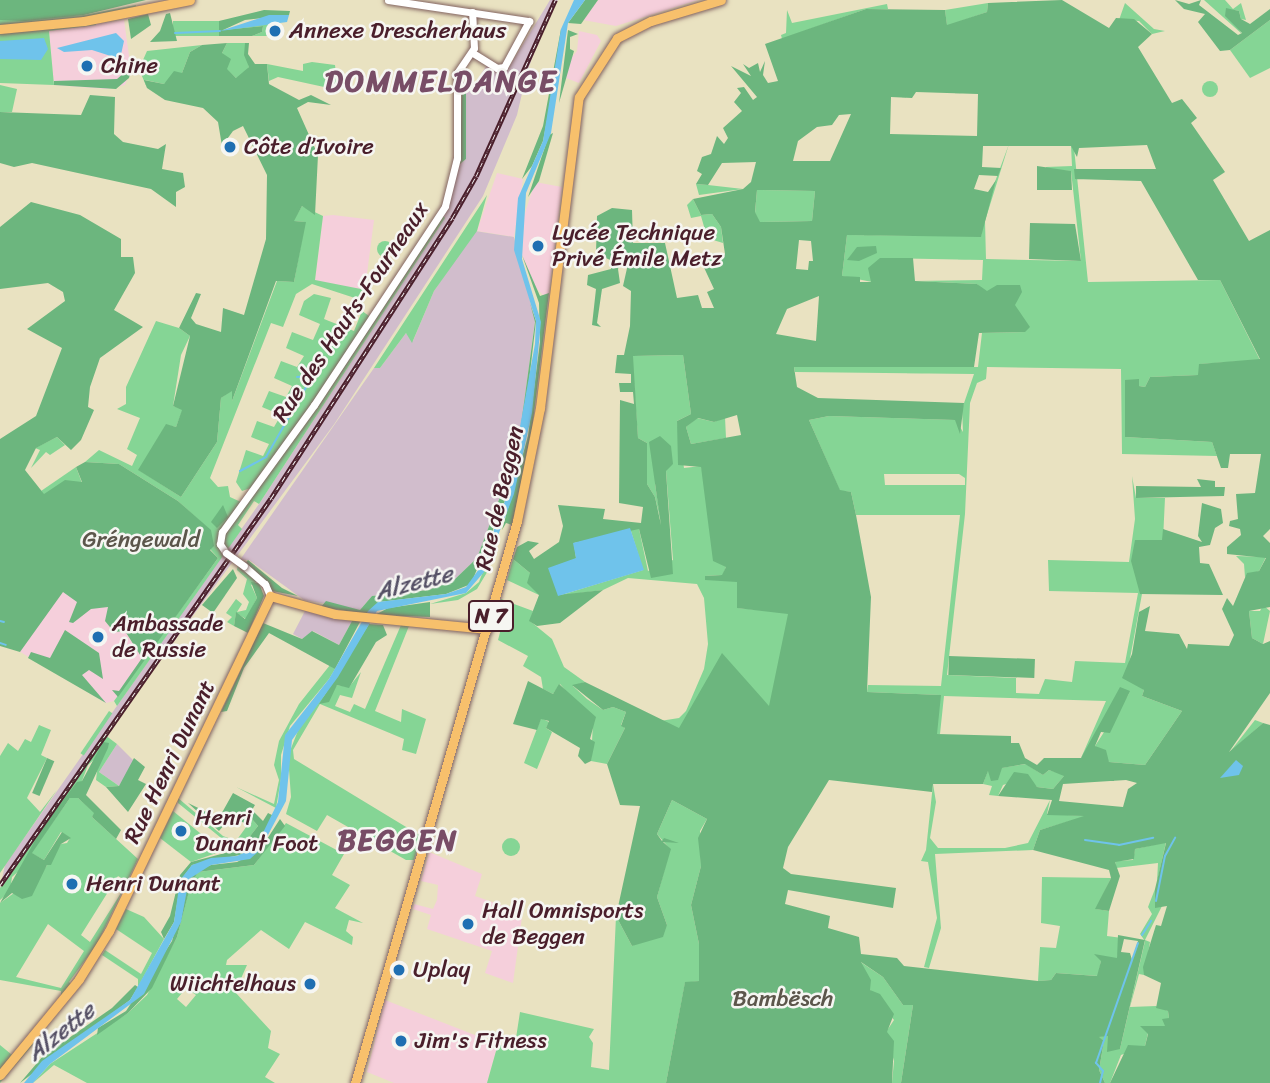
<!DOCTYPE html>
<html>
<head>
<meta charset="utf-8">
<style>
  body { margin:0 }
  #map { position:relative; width:1270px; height:1083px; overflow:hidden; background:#e9e2c1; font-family:Sriracha,sans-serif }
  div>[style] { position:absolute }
  .built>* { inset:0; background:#f5cfdb }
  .industrial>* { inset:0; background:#d1bdcc }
  .green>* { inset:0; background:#85d595; transform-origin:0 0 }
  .round { border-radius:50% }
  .forest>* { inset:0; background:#6cb67e; transform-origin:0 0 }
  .water>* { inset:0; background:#6fc3eb }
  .stream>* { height:2px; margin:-1px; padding:0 1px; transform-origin:1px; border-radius:1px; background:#6fc3eb }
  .roads { filter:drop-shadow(0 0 2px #826360) drop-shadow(0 0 2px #826360) }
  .minor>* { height:7px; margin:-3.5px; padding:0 3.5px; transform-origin:3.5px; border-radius:3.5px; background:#fff }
  .major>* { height:9px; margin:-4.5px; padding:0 4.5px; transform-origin:4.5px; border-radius:4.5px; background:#f7c06c }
  .rail>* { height:4.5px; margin-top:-2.25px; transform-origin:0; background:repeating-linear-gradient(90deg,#f6f6f2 0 5px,#4a1f2b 0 10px); box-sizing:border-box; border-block:2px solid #4a1f2b }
  .bridges { filter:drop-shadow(0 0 2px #826360) drop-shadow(0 0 2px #826360) }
  .minor-bridge>* { height:7px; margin:-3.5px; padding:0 3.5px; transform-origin:3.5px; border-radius:3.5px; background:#fff }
  .dots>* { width:19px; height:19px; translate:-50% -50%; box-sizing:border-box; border:4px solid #f6f6f2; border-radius:50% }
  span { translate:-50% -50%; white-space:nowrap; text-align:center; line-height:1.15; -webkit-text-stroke:5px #f6f6f2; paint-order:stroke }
  .shield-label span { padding:2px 5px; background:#f6f6f2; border:2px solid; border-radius:5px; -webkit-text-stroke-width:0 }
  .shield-label { font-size:21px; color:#4a1f2b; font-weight:700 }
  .poi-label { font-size:23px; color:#4a1f2b }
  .left { translate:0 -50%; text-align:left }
  .right { translate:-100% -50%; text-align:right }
  .street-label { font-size:23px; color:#4a1f2b }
  .park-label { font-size:23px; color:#5c564b }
  .water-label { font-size:24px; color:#555065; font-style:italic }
  .district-label { font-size:30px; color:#784d66; font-weight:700; letter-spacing:2px }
</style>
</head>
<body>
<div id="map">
  <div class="built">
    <i style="clip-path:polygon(598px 0,698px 0,616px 26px,583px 20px)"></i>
    <i style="clip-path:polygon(124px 20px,131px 70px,125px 85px,107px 89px,54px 85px,49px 31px)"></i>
    <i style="clip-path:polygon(579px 31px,597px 35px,601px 41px,579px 83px,566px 78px,568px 62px,577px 51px)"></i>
    <i style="clip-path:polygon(497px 173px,523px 179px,514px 237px,477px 231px)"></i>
    <i style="clip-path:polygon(535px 182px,562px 187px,549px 293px,544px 296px,534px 286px,522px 255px,524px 216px)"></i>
    <i style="clip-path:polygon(333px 215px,374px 220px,365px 289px,360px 292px,315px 281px,323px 216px)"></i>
    <i style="clip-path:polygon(78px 560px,155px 650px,114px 701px,106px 703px,17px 650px)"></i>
    <i style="clip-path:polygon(429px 852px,482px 874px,475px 896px,518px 911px,522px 917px,513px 983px,485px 973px,492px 951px,427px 929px,431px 915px,413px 909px,414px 904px,433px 909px,437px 900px,438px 885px,421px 881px)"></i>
    <i style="clip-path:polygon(385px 1000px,498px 1044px,487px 1083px,394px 1083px,367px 1072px)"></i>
  </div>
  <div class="industrial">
    <i style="clip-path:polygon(550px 0,558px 0,548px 16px,527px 72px,517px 115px,483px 196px,335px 423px,105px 735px,0 888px,5px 865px,259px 504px,441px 224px,460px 164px,466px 159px,462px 81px,473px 86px,487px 65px,506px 72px)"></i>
    <i style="clip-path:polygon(475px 231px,514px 237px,535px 321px,520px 433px,512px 439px,503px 489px,477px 558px,453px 581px,428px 590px,372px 596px,360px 610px,304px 600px,249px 560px,240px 560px,374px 368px,380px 368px,406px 333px,413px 341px,434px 291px)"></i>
    <i style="clip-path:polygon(305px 611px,334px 619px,352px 621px,339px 645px,313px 631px,302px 639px,293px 634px)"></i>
    <i style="clip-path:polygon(117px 744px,135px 762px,119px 786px,99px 772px)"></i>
  </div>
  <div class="green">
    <i style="clip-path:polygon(1204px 0,1225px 0,1233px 9px,1241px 3px,1246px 20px,1241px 19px,1239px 11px,1226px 9px,1242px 34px)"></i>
    <i style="clip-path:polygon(988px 3px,987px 12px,947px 26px,945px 10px)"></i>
    <i style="clip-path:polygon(1125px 3px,1154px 29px,1165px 31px,1152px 34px,1139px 21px,1119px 20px)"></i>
    <i style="clip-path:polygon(887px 4px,888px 9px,866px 9px,782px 39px,781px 35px,786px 33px,787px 10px,792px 23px)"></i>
    <i style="clip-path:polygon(136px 5px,136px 11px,95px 20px,96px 25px,49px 31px,54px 85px,0 83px,0 20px,84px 15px)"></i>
    <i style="clip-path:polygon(1270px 20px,1270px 68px,1250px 78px,1230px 50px)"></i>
    <i style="left:219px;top:21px;width:15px;height:46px;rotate:90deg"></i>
    <i style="clip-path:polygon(276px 21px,268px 25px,270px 36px,252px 36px,262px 32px,263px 26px,225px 30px)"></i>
    <i style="clip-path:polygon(227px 43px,245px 43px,249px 67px,242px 77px,236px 78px,226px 69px,222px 53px)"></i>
    <i style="clip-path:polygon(202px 45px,190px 52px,182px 73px,164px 84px,145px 80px,147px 88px,139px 69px,147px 51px)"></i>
    <i style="clip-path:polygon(312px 62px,335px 65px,338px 90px,278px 77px,269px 81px,267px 64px,303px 71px,303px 64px)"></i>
    <i class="round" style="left:1202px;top:81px;width:16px;height:16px"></i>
    <i style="clip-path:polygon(0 85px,17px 89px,12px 112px,0 112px)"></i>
    <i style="clip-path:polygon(evenodd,1009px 144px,985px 221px,986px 259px,1081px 261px,1071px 171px,1046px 170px,1046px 167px,1072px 166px,1071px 146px,1074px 148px,1088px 282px,1220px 280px,1260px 360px,1200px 364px,1199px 375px,1150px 377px,1145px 387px,1139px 386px,1125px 437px,1212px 442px,1217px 456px,1122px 454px,1121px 369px,987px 367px,986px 379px,977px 383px,970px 403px,965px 514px,947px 675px,1016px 678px,1016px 693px,1039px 694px,1045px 679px,1072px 682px,1075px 661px,1125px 663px,1138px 593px,1049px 591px,1048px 560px,1129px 562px,1135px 519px,1132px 476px,1136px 498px,1165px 498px,1163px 540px,1135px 540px,1142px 594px,1129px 664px,1144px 690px,1142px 696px,1182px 711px,1145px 765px,1109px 762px,1095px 746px,1130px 692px,1081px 758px,1106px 701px,944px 696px,940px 734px,936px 734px,940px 695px,867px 692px,868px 685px,941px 686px,960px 515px,856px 515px,851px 492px,840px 491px,809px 420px,829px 416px,956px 420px,963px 432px,962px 409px,974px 374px,795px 372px,794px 367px,978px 367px,982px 333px,1025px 332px,977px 284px,915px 281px,982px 280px,983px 260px,881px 258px,872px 282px,842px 276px,847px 235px,981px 236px,986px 206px,1009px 144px,884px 474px,959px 474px,965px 478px,965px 485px,885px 485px,884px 474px)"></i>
    <i style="clip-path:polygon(696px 184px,708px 185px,743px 189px,699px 195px)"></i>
    <i style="clip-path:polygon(757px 190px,815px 191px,812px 221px,759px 222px,755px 213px)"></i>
    <i style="clip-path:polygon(487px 195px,477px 231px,434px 291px,412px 343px,406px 333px,380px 368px,374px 368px)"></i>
    <i style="clip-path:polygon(693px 199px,701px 215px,712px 214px,721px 227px,723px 243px,700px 236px,705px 230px,701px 216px,691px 218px,687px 205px)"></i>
    <i style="clip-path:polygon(302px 206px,323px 216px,315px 280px,366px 290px,361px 300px,312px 284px,296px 294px,283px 327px,271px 323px,210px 478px,218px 487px,228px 486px,230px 497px,243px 503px,254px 487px,242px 491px,236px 482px,246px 450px,263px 456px,269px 444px,251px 437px,257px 421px,274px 427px,281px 415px,262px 407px,269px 391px,286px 397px,292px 386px,274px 378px,281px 361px,297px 367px,304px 356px,286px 348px,292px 332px,313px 340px,320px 324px,299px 315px,304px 301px,314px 294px,331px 298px,324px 319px,354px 331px,362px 311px,372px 318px,442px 214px,445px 218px,259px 504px,254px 501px,238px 525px,242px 529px,117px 706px,114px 701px,218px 558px,210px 549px,210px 530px,178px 501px,119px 464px,85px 462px,99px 450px,132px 466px,137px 455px,127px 449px,140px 418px,117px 409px,126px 404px,126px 387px,156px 321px,179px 328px,190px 336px,181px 355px,173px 406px,183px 409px,176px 427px,166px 425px,139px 470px,181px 497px,217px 442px,221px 398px,232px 390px,232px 401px,277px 281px,294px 282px,305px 222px,293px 221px)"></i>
    <i class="round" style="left:377px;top:241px;width:16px;height:16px"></i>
    <i style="clip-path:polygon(683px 355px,691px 414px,677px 421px,684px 468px,701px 466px,726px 567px,723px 575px,705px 576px,737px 581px,738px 608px,789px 613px,770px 706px,679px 729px,660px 721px,679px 718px,686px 711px,704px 669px,708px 644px,704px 598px,697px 584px,628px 578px,603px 590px,558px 596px,643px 570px,630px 528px,639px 529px,648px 571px,673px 560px,666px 471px,671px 446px,655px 484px,662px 527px,655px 497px,647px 484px,647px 443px,638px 438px,632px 356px)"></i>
    <i style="clip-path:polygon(725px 417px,726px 438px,691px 444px,686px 427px,697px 418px,714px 422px)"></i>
    <i style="clip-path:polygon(57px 437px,65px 445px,50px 455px,46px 452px,31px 468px,40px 450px,35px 448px)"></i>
    <i style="clip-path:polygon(76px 467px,82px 483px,44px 495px,41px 491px)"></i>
    <i style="clip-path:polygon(500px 527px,489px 569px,477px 589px,458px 600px,430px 604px,466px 593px,479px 582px)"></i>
    <i style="clip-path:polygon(1236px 556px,1266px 557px,1259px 571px,1245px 577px,1244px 564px)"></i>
    <i style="clip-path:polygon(513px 559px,530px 573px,539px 595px,507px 580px)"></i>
    <i style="clip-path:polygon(238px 564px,258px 581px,251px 585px,257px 598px,246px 619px,236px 613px,234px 626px,227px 622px,232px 617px,226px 613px,236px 599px,242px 604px,237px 612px,246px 610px,249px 602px,243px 594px,247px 579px,237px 570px)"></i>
    <i style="clip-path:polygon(501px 599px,533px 611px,530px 621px,552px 639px,564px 667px,585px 682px,573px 686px,587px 699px,603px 710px,613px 707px,626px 712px,621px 725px,625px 728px,607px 764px,591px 761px,593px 722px,560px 684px,553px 694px,543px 689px,541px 677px,523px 666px,528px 656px,498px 640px,503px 621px,496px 617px)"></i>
    <i style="clip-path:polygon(1263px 605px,1270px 611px,1263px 644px,1252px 638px,1249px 611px,1260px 611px)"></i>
    <i style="clip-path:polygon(401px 625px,409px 626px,375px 711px,401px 722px,402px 709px,426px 719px,416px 754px,402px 750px,404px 739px,320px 704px,293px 750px,294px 759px,421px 836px,414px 860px,406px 860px,327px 815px,317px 831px,286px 814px,291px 797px,288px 756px,299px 728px,317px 702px,337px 685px,349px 687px,361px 672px,352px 698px,340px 695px,335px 706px,350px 712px,354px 704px,365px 709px)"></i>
    <i style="clip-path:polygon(330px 665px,335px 669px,329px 679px,290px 726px,281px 755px,281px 779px,276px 808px,236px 787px,274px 804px,279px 780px,274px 765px,279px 741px,299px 704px)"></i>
    <i style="left:109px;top:711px;width:4px;height:51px;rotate:34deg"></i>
    <i style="clip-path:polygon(541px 718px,549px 722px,546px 728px,552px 732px,537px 769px,524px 763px)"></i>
    <i style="clip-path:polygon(1255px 720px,1263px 723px,1229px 753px)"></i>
    <i style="clip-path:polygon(39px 725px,51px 730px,41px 755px,47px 758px,27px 798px,40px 812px,57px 790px,0 873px,0 756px,8px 743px,18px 751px,25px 739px,31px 742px)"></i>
    <i style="clip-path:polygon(105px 735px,117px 744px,99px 772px,119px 786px,106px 787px,96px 780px,98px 763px,108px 747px,88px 765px,82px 781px,42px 828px,21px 869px,12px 877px,10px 891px,0 900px,0 888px)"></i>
    <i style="clip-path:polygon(1026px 764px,1043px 775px,1049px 770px,1065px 775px,1053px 789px,1037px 787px,1029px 780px,1012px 782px,1003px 785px,998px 796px,989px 795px,992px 786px,983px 784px,988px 770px)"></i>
    <i style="clip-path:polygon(933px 784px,936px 802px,930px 838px,938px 848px,1005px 848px,1028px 843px,1050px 800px,1047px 814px,1087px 816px,1040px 830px,1033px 850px,935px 854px,941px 928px,929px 968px,924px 967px,937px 918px,928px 862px,921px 861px,926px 850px)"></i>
    <i style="clip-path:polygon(evenodd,70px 798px,78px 798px,95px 813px,92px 817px,138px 859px,97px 944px,69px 982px,73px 986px,61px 996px,61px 991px,0 980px,0 903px,42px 873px,61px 844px,67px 843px,70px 838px,61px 832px,44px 860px,31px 853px,70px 798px,118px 876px,128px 882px,90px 942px,81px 935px,118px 876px,70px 798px,48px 924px,84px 951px,61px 988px,16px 977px,48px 924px)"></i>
    <i style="clip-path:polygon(178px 798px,223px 836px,236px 841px,252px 819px,258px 826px,240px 849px,231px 846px,178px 803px)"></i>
    <i style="clip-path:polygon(672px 800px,707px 819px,700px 831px,701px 866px,691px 905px,699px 944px,699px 981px,685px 983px,666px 1083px,487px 1083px,498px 1044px,514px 1051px,520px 1012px,594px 1029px,589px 1037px,593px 1043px,591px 1067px,609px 1070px,616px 916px,632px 946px,667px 925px,657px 897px,670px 849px,657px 834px)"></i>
    <i style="clip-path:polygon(173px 811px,222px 851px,191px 862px,160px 838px)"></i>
    <i style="clip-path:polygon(evenodd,286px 823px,344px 854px,332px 875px,350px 885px,335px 908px,363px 923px,349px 920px,346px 931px,353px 937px,352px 945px,305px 922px,289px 949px,261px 930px,227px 960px,226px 965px,247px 965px,235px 992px,271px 1031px,268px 1048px,280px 1054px,265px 1077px,275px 1083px,87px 1083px,54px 1065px,33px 1083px,50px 1064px,128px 1013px,147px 995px,177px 937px,191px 883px,198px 872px,254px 865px,286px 823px,186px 988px,196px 995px,186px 1007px,177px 999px,186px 988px)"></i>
    <i class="round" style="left:502px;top:838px;width:18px;height:18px"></i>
    <i style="clip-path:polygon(1166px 842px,1157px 882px,1158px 863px,1116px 868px,1115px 861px,1133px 860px,1135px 849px)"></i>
    <i style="clip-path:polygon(1042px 877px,1111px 878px,1096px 909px,1109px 911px,1107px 936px,1122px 938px,1117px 958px,1101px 961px,1098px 976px,1056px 973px,1051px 980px,1038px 981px,1040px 947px,1056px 948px,1060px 926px,1041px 923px)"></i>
    <i style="clip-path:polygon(1155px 889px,1155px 907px,1163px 904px,1145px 940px,1150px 942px,1144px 975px,1139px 974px,1130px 1007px,1156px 1006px,1168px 1011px,1169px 1018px,1166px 1026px,1148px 1033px,1145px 1046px,1121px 1055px,1110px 1083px,1105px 1083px,1099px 1070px,1104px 1041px,1098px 1037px,1108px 1035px,1120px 1049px,1145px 941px,1140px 934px,1152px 914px,1148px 907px)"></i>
    <i style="clip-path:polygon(126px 909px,144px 917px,164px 939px,138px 987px,138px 979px,102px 955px,105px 950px,141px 974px,152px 953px,116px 929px)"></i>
    <i style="clip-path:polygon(859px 961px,883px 977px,903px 1005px,913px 1005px,901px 1083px,892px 1083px,894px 1061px,886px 1032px,894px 1020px,870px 990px)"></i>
    <i style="clip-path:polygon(34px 1038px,37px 1040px,0 1083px,0 1045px,17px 1059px)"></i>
  </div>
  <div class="forest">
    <i style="clip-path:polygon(0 0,146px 0,84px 15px,25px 21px,0 20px)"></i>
    <i style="clip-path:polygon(585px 0,598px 0,581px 24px,568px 23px)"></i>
    <i style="clip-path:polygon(evenodd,1062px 0,1109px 28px,1116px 18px,1134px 19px,1152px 34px,1138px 47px,1172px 103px,1182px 99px,1197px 118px,1191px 123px,1225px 172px,1213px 180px,1249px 241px,1270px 230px,1270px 529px,1263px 536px,1270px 543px,1270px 607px,1249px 611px,1252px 638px,1263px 644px,1270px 641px,1270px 693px,1229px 752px,1263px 723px,1270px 725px,1270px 1083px,1110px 1083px,1128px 1045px,1145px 1046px,1148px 1034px,1140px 1026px,1165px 1026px,1162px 1019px,1169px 1018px,1168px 1011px,1156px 1008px,1161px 983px,1144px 975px,1143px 967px,1156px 925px,1161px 926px,1167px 906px,1155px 908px,1155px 889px,1166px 843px,1135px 849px,1134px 859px,1115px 862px,1120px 876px,1109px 911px,1095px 909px,1111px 878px,1109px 870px,1033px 850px,1040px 830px,1084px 816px,1047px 815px,1052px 800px,998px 796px,1014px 772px,1028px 774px,1037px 787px,1053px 789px,1064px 776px,1049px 770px,1043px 775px,1025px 764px,1002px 768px,998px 780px,991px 781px,988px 771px,983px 784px,933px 784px,932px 792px,829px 780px,788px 847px,783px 868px,791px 874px,896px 888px,893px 908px,788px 890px,785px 904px,830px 916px,828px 928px,859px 937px,861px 954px,897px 958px,904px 966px,1038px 981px,1051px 980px,1056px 973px,1097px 976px,1101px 961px,1094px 954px,1117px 958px,1118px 935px,1145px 940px,1120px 1049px,1107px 1052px,1108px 1036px,1099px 1037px,1104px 1041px,1099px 1070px,1105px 1083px,901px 1083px,913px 1005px,903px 1005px,883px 977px,861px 962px,871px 980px,870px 990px,880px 994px,894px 1014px,887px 1032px,894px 1041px,892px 1083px,666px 1083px,685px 982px,699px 981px,699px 944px,691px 905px,701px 866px,698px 838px,707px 819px,672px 800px,657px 834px,662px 841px,664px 838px,679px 843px,663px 842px,671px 849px,657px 897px,667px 925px,663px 937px,632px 946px,616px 916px,640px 806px,620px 805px,607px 764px,625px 728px,621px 726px,626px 712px,613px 707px,603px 710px,572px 685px,585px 682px,679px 728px,722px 653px,769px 706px,788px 614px,737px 608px,737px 582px,705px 580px,705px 576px,722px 575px,726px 567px,713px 561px,701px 467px,678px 465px,677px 421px,691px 414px,683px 355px,633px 356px,638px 438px,647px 443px,647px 484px,655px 497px,661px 525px,649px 442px,660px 436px,671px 446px,673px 464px,666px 471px,673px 574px,651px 578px,639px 529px,574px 543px,576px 558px,558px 595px,603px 590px,560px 623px,537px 626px,529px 621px,539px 595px,527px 583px,530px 573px,513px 559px,517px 547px,528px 541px,539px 543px,529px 551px,534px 559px,559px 542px,563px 526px,558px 505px,605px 509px,603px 519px,641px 523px,643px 507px,619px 503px,620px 400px,634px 404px,633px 392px,620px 392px,619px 383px,631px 383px,631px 374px,615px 373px,617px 355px,624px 355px,630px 326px,631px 291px,623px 286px,630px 255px,623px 255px,618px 269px,620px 283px,602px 289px,597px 323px,601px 327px,592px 325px,596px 289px,587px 285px,588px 275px,611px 269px,612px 261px,596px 253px,597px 216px,612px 208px,632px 210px,633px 243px,665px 243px,677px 298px,698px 295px,702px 308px,714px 308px,707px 292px,714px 289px,700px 259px,711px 257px,711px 253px,725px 254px,721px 227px,712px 214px,701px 215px,693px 199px,743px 189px,751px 182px,756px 162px,722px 163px,708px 185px,696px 184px,702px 174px,697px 171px,702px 157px,711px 154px,717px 136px,724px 144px,728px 138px,723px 128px,742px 111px,734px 102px,741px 93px,737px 88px,744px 87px,753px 100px,757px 97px,731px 66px,751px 76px,743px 64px,749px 68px,758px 63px,760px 72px,765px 61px,763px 75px,768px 83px,778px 81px,765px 44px,866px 9px,945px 10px,947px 25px,987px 12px,988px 3px,1062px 0,916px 92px,978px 94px,977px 136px,890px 134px,891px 97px,912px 98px,916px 92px,1062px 0,851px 114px,830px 161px,793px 161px,798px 141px,817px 127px,832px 125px,839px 115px,851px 114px,1062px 0,1147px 145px,1156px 169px,1074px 169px,1075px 179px,1141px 181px,1198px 280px,1220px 280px,1260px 359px,1199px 364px,1198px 375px,1150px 377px,1145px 387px,1139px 386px,1139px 379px,1125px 380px,1125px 437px,1212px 442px,1221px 468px,1228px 468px,1230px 454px,1261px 454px,1255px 493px,1236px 494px,1238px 519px,1230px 521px,1229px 526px,1240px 529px,1241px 535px,1227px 547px,1227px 554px,1266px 558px,1259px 571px,1247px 573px,1233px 606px,1227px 598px,1222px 609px,1234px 635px,1229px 646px,1188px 644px,1187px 649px,1179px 634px,1145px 631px,1150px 606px,1139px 612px,1132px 654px,1122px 678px,1144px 690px,1142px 696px,1182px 711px,1145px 765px,1109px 762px,1106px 750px,1095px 746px,1101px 732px,1110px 733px,1130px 691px,1120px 687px,1081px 758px,1044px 758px,1037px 765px,1025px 758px,1019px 743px,1011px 743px,1011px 736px,937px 734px,941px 695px,867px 692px,871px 597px,856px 515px,851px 492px,840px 490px,809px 420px,829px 416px,955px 420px,960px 434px,964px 403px,818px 398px,797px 387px,794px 367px,974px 367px,979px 333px,1025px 332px,1030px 327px,1015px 305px,1022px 292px,1020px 285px,997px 285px,987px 291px,977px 284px,915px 281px,913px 258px,880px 258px,868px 268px,871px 282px,860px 282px,860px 277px,842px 276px,847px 235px,981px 237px,996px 180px,988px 192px,974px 189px,979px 175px,998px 176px,1001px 168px,982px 167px,983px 146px,1071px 146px,1077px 157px,1079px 148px,1147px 145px,1062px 0,757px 190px,815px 191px,812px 221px,760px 222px,755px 212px,757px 190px,1062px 0,799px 240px,811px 241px,813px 261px,809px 261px,808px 270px,796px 269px,799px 240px,1062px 0,819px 296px,816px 341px,776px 334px,787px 309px,819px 296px,1062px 0,737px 415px,741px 435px,691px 444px,686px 427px,698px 418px,714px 422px,737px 415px,1062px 0,1126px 780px,1137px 783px,1128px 789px,1123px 807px,1059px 801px,1063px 784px,1126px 780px,1062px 0,1124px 939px,1138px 941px,1132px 960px,1130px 953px,1121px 952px,1124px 939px)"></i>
    <i style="clip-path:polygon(1175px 0,1189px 4px,1201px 0,1199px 5px,1238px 35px,1242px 33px,1225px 16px,1226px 8px,1239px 11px,1241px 19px,1250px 24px,1270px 9px,1270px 20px,1230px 50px,1220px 51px,1198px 22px,1205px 14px,1184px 9px)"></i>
    <i style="clip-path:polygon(264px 10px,290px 11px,289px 15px,245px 20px,223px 30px,263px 26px,262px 32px,252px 36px,219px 36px,219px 21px)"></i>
    <i style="clip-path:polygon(170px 13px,177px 41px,150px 42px,160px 31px,166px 14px)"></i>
    <i style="clip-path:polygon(148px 14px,151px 25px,131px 39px,128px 19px)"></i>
    <i style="clip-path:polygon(561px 29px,561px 48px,543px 141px,532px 166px,522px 179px,543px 126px)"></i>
    <i style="clip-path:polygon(568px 30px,578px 34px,570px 37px,570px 49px,574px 51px,559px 103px)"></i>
    <i style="clip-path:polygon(227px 43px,222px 53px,231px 59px,227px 69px,236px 78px,249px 67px,244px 55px,245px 43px,249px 43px,248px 54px,255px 64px,267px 64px,269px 84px,299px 100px,311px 95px,331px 105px,308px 102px,297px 108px,318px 155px,315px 215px,302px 206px,294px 221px,306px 222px,294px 282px,276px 281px,232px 401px,232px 391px,221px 398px,217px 442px,181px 497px,138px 470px,166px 424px,176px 427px,182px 410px,173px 406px,190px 336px,179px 328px,196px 293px,201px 294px,191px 318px,196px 324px,221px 332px,223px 308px,244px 315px,266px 239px,267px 175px,243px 126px,233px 131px,222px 146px,218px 122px,203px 108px,165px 100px,147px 88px,144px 80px,164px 84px,174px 71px,182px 73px,190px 52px,202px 45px)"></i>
    <i style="clip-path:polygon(124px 73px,130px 74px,129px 78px,116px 89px,54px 85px,54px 81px,117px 79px)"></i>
    <i style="clip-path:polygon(462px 85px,466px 87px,466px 159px,460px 164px)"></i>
    <i style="clip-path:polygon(90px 95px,115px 97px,114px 134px,123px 142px,158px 149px,166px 144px,162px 169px,183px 173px,185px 187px,176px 192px,176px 207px,151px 189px,32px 163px,14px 167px,0 163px,0 112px,81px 115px)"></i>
    <i style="clip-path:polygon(553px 133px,539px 181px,528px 197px,549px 135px)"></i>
    <i style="clip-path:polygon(1037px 166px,1071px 171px,1072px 190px,1037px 190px)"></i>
    <i style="clip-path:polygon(31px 202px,80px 215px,121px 239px,121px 257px,133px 257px,135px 273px,114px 310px,143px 327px,100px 358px,90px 387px,88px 407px,94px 410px,81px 440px,71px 450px,57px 437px,36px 448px,25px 470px,44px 494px,65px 480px,82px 482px,76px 467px,85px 462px,119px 464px,178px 501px,211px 530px,214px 546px,210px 550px,218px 558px,118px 697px,112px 690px,119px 691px,142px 658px,125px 631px,114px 632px,105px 621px,108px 607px,91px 609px,73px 623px,69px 622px,77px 602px,63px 592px,20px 652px,0 646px,0 439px,36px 416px,62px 348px,27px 329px,65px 301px,63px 292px,48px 283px,0 289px,0 227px)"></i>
    <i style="clip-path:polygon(1030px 223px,1075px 224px,1081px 261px,1029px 259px)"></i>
    <i style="clip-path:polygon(876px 246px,877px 253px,859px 261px,847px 260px,857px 247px)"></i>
    <i style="clip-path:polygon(522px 255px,540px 296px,549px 293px,531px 437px,512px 525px,506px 523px,502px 530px,528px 436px,540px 342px,539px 303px)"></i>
    <i style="clip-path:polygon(530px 303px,536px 321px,523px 433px,508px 493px,471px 584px,446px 594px,379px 602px,366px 614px,321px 607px,326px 601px,360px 610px,372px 596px,428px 590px,453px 581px,477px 558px,503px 489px,512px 439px,520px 432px,535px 322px)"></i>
    <i style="clip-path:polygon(1197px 479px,1215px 481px,1215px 487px,1225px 487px,1224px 496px,1136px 498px,1136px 486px,1201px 487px)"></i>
    <i style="clip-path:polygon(1202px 503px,1221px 509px,1223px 523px,1215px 528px,1210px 545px,1199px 547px,1200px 563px,1209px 564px,1223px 595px,1140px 594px,1131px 561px,1135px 540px,1162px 540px,1163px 529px,1202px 542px,1198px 536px)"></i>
    <i style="clip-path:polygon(223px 505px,228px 517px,217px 528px,211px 522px)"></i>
    <i style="clip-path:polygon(248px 560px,282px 588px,298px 596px,272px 591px,245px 564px)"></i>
    <i style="clip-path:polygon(233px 569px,237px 578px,213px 613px,202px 605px)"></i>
    <i style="clip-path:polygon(251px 582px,259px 583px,264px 596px,248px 633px,234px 626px,236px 612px,245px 619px,257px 598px)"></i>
    <i style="clip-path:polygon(430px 602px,430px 617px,375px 615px,388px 608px)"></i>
    <i style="clip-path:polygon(312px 611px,361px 620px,335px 669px,269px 633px,244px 668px,227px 711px,221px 712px,263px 623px,302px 639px,312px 631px,339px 645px,352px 621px)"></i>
    <i style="clip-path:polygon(369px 624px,383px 625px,387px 635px,376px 642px,349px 688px,337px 685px,329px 702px,319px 704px)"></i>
    <i style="clip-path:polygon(65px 630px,99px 653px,103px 679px,89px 670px,82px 675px,106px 703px,28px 658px,31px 652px,50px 658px)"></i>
    <i style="left:949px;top:656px;width:86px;height:19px;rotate:2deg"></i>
    <i style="clip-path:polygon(528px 681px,553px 694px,559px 684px,596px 717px,590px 739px,595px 742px,591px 761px,585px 764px,578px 756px,580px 748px,546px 728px,549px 721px,541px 719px,537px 730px,513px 724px)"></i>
    <i style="clip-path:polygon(103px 742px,109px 743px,108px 748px,86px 795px,121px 830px,116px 839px,92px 817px,94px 813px,78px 798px,70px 798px,32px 853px,44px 860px,62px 832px,71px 838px,61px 844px,51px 865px,47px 865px,32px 896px,22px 899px,12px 893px,0 903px,42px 828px,77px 782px,82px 781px)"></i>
    <i style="left:47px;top:758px;width:8px;height:38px;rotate:23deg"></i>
    <i style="clip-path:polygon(134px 758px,145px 767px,138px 780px,146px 784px,128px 812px,106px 787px,119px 786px)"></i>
    <i style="clip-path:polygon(233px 793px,255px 805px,252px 810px,263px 821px,268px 813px,274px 816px,269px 825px,249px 853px,192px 865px,181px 880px,174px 922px,164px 939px,161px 932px,170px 916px,180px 875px,191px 862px,240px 849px,258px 826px,252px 819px,248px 824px,230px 818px,219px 831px,188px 803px,219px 818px)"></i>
    <i style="clip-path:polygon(280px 819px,285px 826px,254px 865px,198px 872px,191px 884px,177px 937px,152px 988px,128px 1013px,97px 1035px,98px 1028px,126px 1011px,172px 941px,189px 879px,197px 871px,211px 865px,237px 862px,260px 850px)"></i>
    <i style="clip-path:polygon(135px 985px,138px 987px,130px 1000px,20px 1083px,43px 1056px,112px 1008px)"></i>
  </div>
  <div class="water">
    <i style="clip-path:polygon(574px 0,585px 0,568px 23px,551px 133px,526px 193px,522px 259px,541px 322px,532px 413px,514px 494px,484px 572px,466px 593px,377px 611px,338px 677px,292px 740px,286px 801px,260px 850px,250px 859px,211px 865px,189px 879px,181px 922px,144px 994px,50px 1064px,33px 1083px,24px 1083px,42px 1061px,130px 1000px,174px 922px,180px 880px,192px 865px,211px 858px,237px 856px,256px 847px,278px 802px,285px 735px,329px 679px,368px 611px,378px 602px,446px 594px,466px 587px,479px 569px,508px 493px,535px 344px,536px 321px,514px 250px,518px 198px,543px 141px,561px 29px)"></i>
    <i style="clip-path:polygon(269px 15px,289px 15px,287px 22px,220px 31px)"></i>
    <i style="clip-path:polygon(116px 33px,124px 41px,120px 59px,92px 50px,64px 52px,57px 48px)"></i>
    <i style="clip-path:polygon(44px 38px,48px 49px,41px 60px,0 59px,0 41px)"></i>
    <i style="clip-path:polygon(630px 528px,644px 570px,558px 596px,548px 568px,576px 558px,573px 543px)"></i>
    <i style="clip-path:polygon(1236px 760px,1243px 766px,1239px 775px,1220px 778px)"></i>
  </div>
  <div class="stream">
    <i style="left:175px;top:33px;width:45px;rotate:-2.5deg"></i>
    <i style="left:297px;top:377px;width:16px;rotate:-4deg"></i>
    <i style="left:240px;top:471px;width:30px;rotate:-28deg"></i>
    <i style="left:266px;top:457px;width:100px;rotate:-60.1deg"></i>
    <i style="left:0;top:621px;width:4px;rotate:14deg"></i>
    <i style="left:0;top:643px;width:6px;rotate:18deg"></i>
    <i style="left:1085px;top:840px;width:34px;rotate:8deg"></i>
    <i style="left:1119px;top:845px;width:35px;rotate:-12deg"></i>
    <i style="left:1156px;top:901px;width:46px;rotate:-78.7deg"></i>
    <i style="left:1165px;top:856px;width:21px;rotate:-61deg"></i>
    <i style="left:1142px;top:935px;width:17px;rotate:-57deg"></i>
    <i style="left:1100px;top:1083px;width:12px;rotate:-76deg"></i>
    <i style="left:1103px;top:1071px;width:11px;rotate:-131deg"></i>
    <i style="left:1096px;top:1063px;width:127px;rotate:-70.7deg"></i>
  </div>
  <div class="roads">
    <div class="minor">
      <i style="left:388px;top:0;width:143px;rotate:8.5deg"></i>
      <i style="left:529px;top:21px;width:52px;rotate:118.5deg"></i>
      <i style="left:504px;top:67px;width:7px;rotate:172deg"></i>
      <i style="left:497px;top:68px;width:28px;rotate:-148deg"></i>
      <i style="left:226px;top:553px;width:11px;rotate:-124deg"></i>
      <i style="left:220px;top:544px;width:12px;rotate:-81deg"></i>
      <i style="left:222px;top:532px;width:157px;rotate:-54.1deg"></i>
      <i style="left:314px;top:405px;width:238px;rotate:-56.6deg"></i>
      <i style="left:445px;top:206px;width:49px;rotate:-76deg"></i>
      <i style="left:457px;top:158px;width:85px;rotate:-90deg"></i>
      <i style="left:457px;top:73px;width:30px;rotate:-56deg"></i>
      <i style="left:474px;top:48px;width:36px;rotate:-93deg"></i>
      <i style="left:244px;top:566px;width:28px;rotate:41deg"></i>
      <i style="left:265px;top:584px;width:13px;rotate:67deg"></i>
    </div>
    <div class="major">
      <i style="left:0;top:29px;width:84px;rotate:-5.4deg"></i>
      <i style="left:84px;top:21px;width:108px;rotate:-11.2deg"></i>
      <i style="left:0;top:1075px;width:124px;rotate:-50.5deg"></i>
      <i style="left:79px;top:979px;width:57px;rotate:-58deg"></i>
      <i style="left:109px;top:931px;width:372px;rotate:-64.3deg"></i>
      <i style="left:270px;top:596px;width:67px;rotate:15.5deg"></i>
      <i style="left:335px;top:614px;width:153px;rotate:5.6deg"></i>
      <i style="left:355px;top:1083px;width:585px;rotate:-73.92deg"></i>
      <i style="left:517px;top:521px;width:115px;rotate:-78.5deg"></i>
      <i style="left:540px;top:408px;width:313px;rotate:-82.9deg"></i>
      <i style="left:579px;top:97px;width:70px;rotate:-57.2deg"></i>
      <i style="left:617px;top:38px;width:38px;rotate:-27deg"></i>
      <i style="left:651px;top:21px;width:73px;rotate:-16.7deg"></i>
    </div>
  </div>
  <div class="rail">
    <i style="left:0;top:885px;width:472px;rotate:-55deg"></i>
    <i style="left:271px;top:498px;width:333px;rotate:-57.1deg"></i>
    <i style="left:452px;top:218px;width:48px;rotate:-60.3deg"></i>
    <i style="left:476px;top:176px;width:193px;rotate:-65.8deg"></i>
  </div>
  <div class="bridges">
    <div class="minor-bridge">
      <i style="left:226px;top:553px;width:22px;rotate:36deg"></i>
    </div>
  </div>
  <div class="dots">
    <i style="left:275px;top:31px;background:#1f6fb2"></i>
    <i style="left:87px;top:66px;background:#1f6fb2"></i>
    <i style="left:230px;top:147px;background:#1f6fb2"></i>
    <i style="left:538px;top:246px;background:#1f6fb2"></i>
    <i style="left:98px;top:637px;background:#1f6fb2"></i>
    <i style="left:181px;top:831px;background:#1f6fb2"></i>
    <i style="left:72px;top:884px;background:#1f6fb2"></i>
    <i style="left:468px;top:924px;background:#1f6fb2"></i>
    <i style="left:399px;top:970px;background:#1f6fb2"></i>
    <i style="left:310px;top:984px;background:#1f6fb2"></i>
    <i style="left:401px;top:1041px;background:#1f6fb2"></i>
  </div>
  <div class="shield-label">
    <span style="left:491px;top:616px">N 7</span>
  </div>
  <div class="poi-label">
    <span class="left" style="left:289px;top:31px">Annexe Drescherhaus</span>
    <span class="left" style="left:101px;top:66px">Chine</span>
    <span class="left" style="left:244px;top:147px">Côte d’Ivoire</span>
    <span class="left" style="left:552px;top:246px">Lycée Technique<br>Privé Émile Metz</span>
    <span class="left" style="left:112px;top:637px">Ambassade<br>de Russie</span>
    <span class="left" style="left:195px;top:831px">Henri<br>Dunant Foot</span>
    <span class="left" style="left:86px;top:884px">Henri Dunant</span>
    <span class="left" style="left:482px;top:924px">Hall Omnisports<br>de Beggen</span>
    <span class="left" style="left:413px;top:970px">Uplay</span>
    <span class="right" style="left:296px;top:984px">Wiichtelhaus</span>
    <span class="left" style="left:415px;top:1041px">Jim's Fitness</span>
  </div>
  <div class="street-label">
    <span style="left:351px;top:312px;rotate:-56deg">Rue des Hauts-Fourneaux</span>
    <span style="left:500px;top:498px;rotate:-77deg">Rue de Beggen</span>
    <span style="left:170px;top:762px;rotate:-64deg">Rue Henri Dunant</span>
  </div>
  <div class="park-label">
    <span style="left:141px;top:540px">Gréngewald</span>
    <span style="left:783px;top:999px">Bambësch</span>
  </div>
  <div class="water-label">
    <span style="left:414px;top:583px;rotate:-14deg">Alzette</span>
    <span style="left:61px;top:1032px;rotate:-38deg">Alzette</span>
  </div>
  <div class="district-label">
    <span style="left:441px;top:81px">DOMMELDANGE</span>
    <span style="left:398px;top:840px">BEGGEN</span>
  </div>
</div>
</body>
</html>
